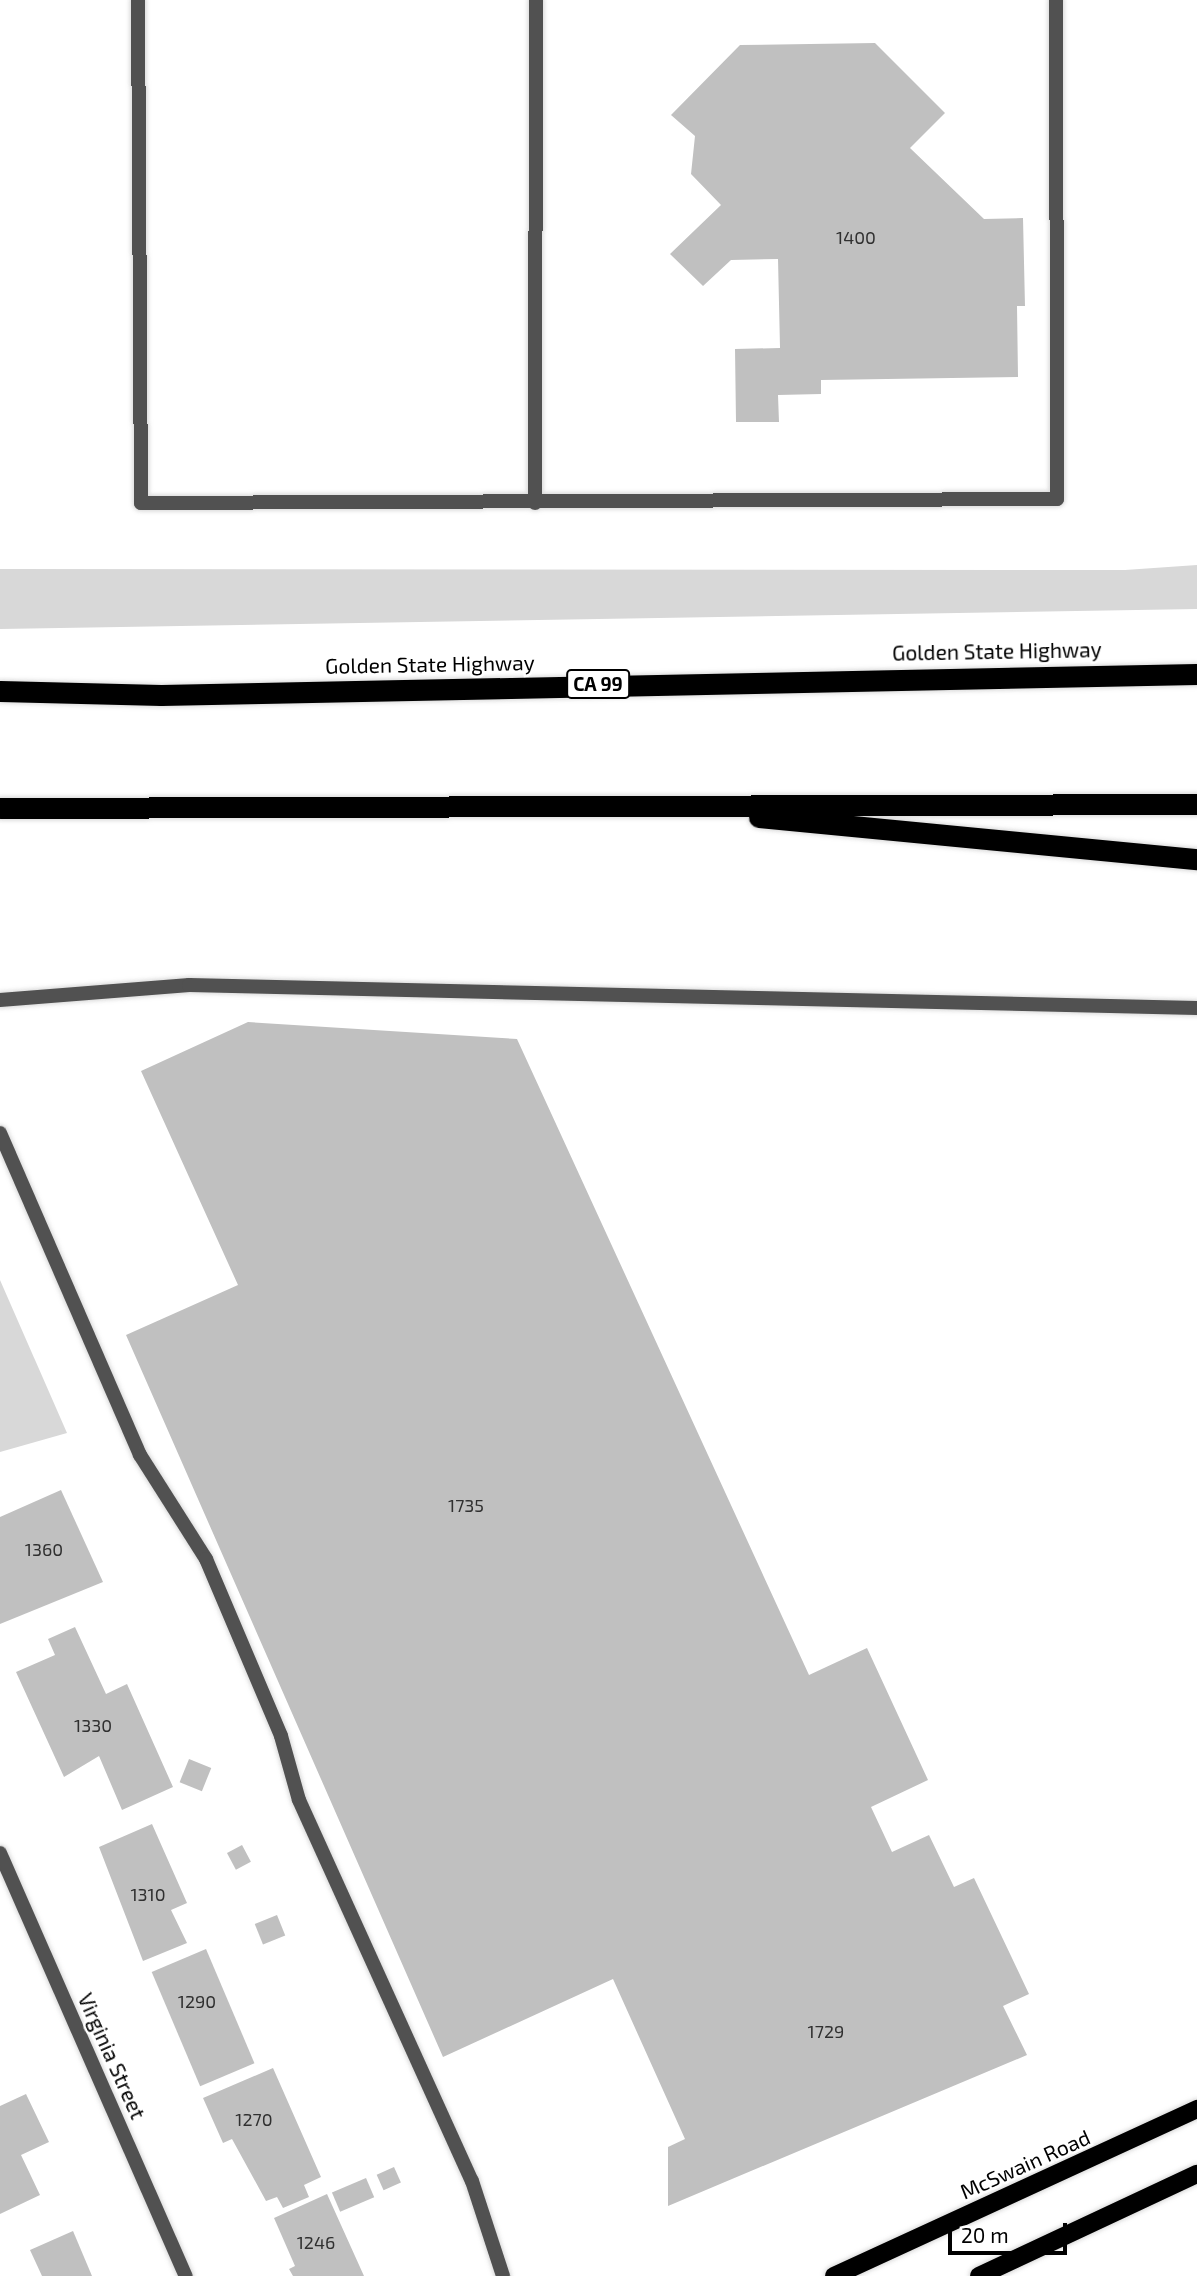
<!DOCTYPE html>
<html>
<head>
<meta charset="utf-8">
<style>
  body { margin:0 }
  #map { position:relative; width:1197px; height:2276px; overflow:hidden; background:#fff; font-family:"Exo 2",sans-serif }
  div>[style] { position:absolute }
  .green>* { inset:0; background:#d8d8d8 }
  .building>* { inset:0; background:#c0c0c0; transform-origin:0 0 }
  .roads { filter:drop-shadow(0 0 2px #dbdbdb) drop-shadow(0 0 2px #dbdbdb) }
  .lane>* { height:14px; margin:-7px; padding:0 7px; transform-origin:7px; border-radius:7px; background:#515151 }
  .street>* { height:14px; margin:-7px; padding:0 7px; transform-origin:7px; border-radius:7px; background:#515151 }
  .primary>* { height:18px; margin:-9px; padding:0 9px; transform-origin:9px; border-radius:9px; background:#000 }
  .highway>* { height:21px; margin:-10.5px; padding:0 10.5px; transform-origin:10.5px; border-radius:10.5px; background:#000 }
  span { translate:-50% -50%; white-space:nowrap; text-align:center; line-height:1.15; -webkit-text-stroke:5px #fff; paint-order:stroke }
  .number-label { font-size:18px; color:#303030 }
  .number-label span { -webkit-text-stroke-width:0 }
  .shield-label span { padding:2px 5px; background:#fff; border:2px solid; border-radius:5px; -webkit-text-stroke-width:0 }
  .shield-label { font-size:19px; color:#000; font-weight:700 }
  .street-label { font-size:21px; color:#000 }
  .scale { position:absolute; left:948px; top:2223px; width:119px; height:32px; box-sizing:border-box; border:4px solid #000; border-top:0; padding-left:9px; font-size:21px; line-height:24px; white-space:nowrap; color:#000; -webkit-text-stroke:5px #fff; paint-order:stroke }
</style>
</head>
<body>
<div id="map">
  <div class="green">
    <i style="clip-path:polygon(1197px 565px,1197px 609px,0 629px,0 569px,1125px 570px)"></i>
    <i style="clip-path:polygon(0 1280px,67px 1433px,0 1452px)"></i>
  </div>
  <div class="building">
    <i style="clip-path:polygon(875px 43px,945px 113px,910px 148px,984px 219px,1023px 218px,1025px 306px,1017px 306px,1018px 377px,821px 380px,821px 394px,778px 395px,779px 422px,736px 422px,735px 349px,780px 348px,778px 259px,731px 260px,703px 286px,670px 254px,721px 205px,691px 174px,695px 136px,671px 115px,740px 45px)"></i>
    <i style="clip-path:polygon(248px 1022px,517px 1039px,809px 1675px,867px 1648px,928px 1780px,871px 1807px,892px 1852px,929px 1835px,954px 1887px,974px 1878px,1029px 1994px,1003px 2006px,1027px 2055px,668px 2206px,668px 2147px,685px 2139px,613px 1979px,443px 2057px,126px 1335px,238px 1285px,141px 1071px)"></i>
    <i style="clip-path:polygon(61px 1490px,103px 1582px,0 1624px,0 1517px)"></i>
    <i style="clip-path:polygon(75px 1627px,106px 1694px,127px 1684px,173px 1787px,122px 1810px,99px 1756px,64px 1777px,16px 1672px,55px 1655px,48px 1639px)"></i>
    <i style="left:189px;top:1759px;width:24px;height:25px;rotate:22deg"></i>
    <i style="clip-path:polygon(152px 1824px,187px 1903px,171px 1910px,187px 1943px,143px 1961px,99px 1847px)"></i>
    <i style="left:242px;top:1845px;width:19px;height:17px;rotate:62deg"></i>
    <i style="left:277px;top:1915px;width:22px;height:24px;rotate:68deg"></i>
    <i style="left:206px;top:1949px;width:124px;height:59px;rotate:67deg"></i>
    <i style="clip-path:polygon(273px 2068px,321px 2177px,304px 2185px,309px 2197px,283px 2208px,277px 2197px,266px 2201px,232px 2139px,223px 2143px,203px 2098px)"></i>
    <i style="clip-path:polygon(26px 2094px,49px 2142px,21px 2155px,40px 2195px,0 2214px,0 2106px)"></i>
    <i style="left:394px;top:2167px;width:17px;height:19px;rotate:66deg"></i>
    <i style="left:366px;top:2178px;width:21px;height:37px;rotate:67deg"></i>
    <i style="clip-path:polygon(327px 2194px,364px 2276px,293px 2276px,289px 2269px,295px 2266px,274px 2218px)"></i>
    <i style="clip-path:polygon(73px 2231px,92px 2276px,42px 2276px,30px 2250px)"></i>
  </div>
  <div class="roads">
    <div class="lane">
      <i style="left:138px;top:0;width:503px;rotate:89.66deg"></i>
      <i style="left:141px;top:503px;width:916px;rotate:-0.25deg"></i>
      <i style="left:1057px;top:499px;width:499px;rotate:-90.1deg"></i>
      <i style="left:535px;top:503px;width:503px;rotate:-89.89deg"></i>
      <i style="left:0;top:1000px;width:190px;rotate:-4.5deg"></i>
      <i style="left:189px;top:985px;width:1008px;rotate:1.31deg"></i>
      <i style="left:0;top:1133px;width:351px;rotate:66.5deg"></i>
      <i style="left:140px;top:1455px;width:123px;rotate:57.6deg"></i>
      <i style="left:206px;top:1559px;width:192px;rotate:67deg"></i>
      <i style="left:281px;top:1736px;width:66px;rotate:74.3deg"></i>
      <i style="left:299px;top:1800px;width:418px;rotate:65.6deg"></i>
      <i style="left:472px;top:2181px;width:100px;rotate:71.9deg"></i>
    </div>
    <div class="street">
      <i style="left:0;top:1853px;width:462px;rotate:66.3deg"></i>
    </div>
    <div class="primary">
      <i style="left:834px;top:2276px;width:400px;rotate:-24.7deg"></i>
      <i style="left:979px;top:2276px;width:241px;rotate:-25.1deg"></i>
    </div>
    <div class="highway">
      <i style="left:0;top:691px;width:161px;rotate:1.4deg"></i>
      <i style="left:161px;top:695px;width:1036px;rotate:-1.16deg"></i>
      <i style="left:0;top:808px;width:1197px;rotate:-0.19deg"></i>
      <i style="left:759px;top:817px;width:440px;rotate:5.5deg"></i>
    </div>
  </div>
  <div class="number-label">
    <span style="left:856px;top:237px">1400</span>
    <span style="left:466px;top:1505px">1735</span>
    <span style="left:44px;top:1549px">1360</span>
    <span style="left:93px;top:1725px">1330</span>
    <span style="left:148px;top:1894px">1310</span>
    <span style="left:197px;top:2001px">1290</span>
    <span style="left:826px;top:2031px">1729</span>
    <span style="left:254px;top:2119px">1270</span>
    <span style="left:316px;top:2242px">1246</span>
  </div>
  <div class="shield-label">
    <span style="left:598px;top:684px">CA 99</span>
  </div>
  <div class="street-label">
    <span style="left:997px;top:651px;rotate:-1deg">Golden State Highway</span>
    <span style="left:430px;top:664px;rotate:-1deg">Golden State Highway</span>
    <span style="left:112px;top:2056px;rotate:66deg">Virginia Street</span>
    <span style="left:1025px;top:2164px;rotate:-24deg">McSwain Road</span>
  </div>
  <div class="scale">20 m</div>
</div>
</body>
</html>
